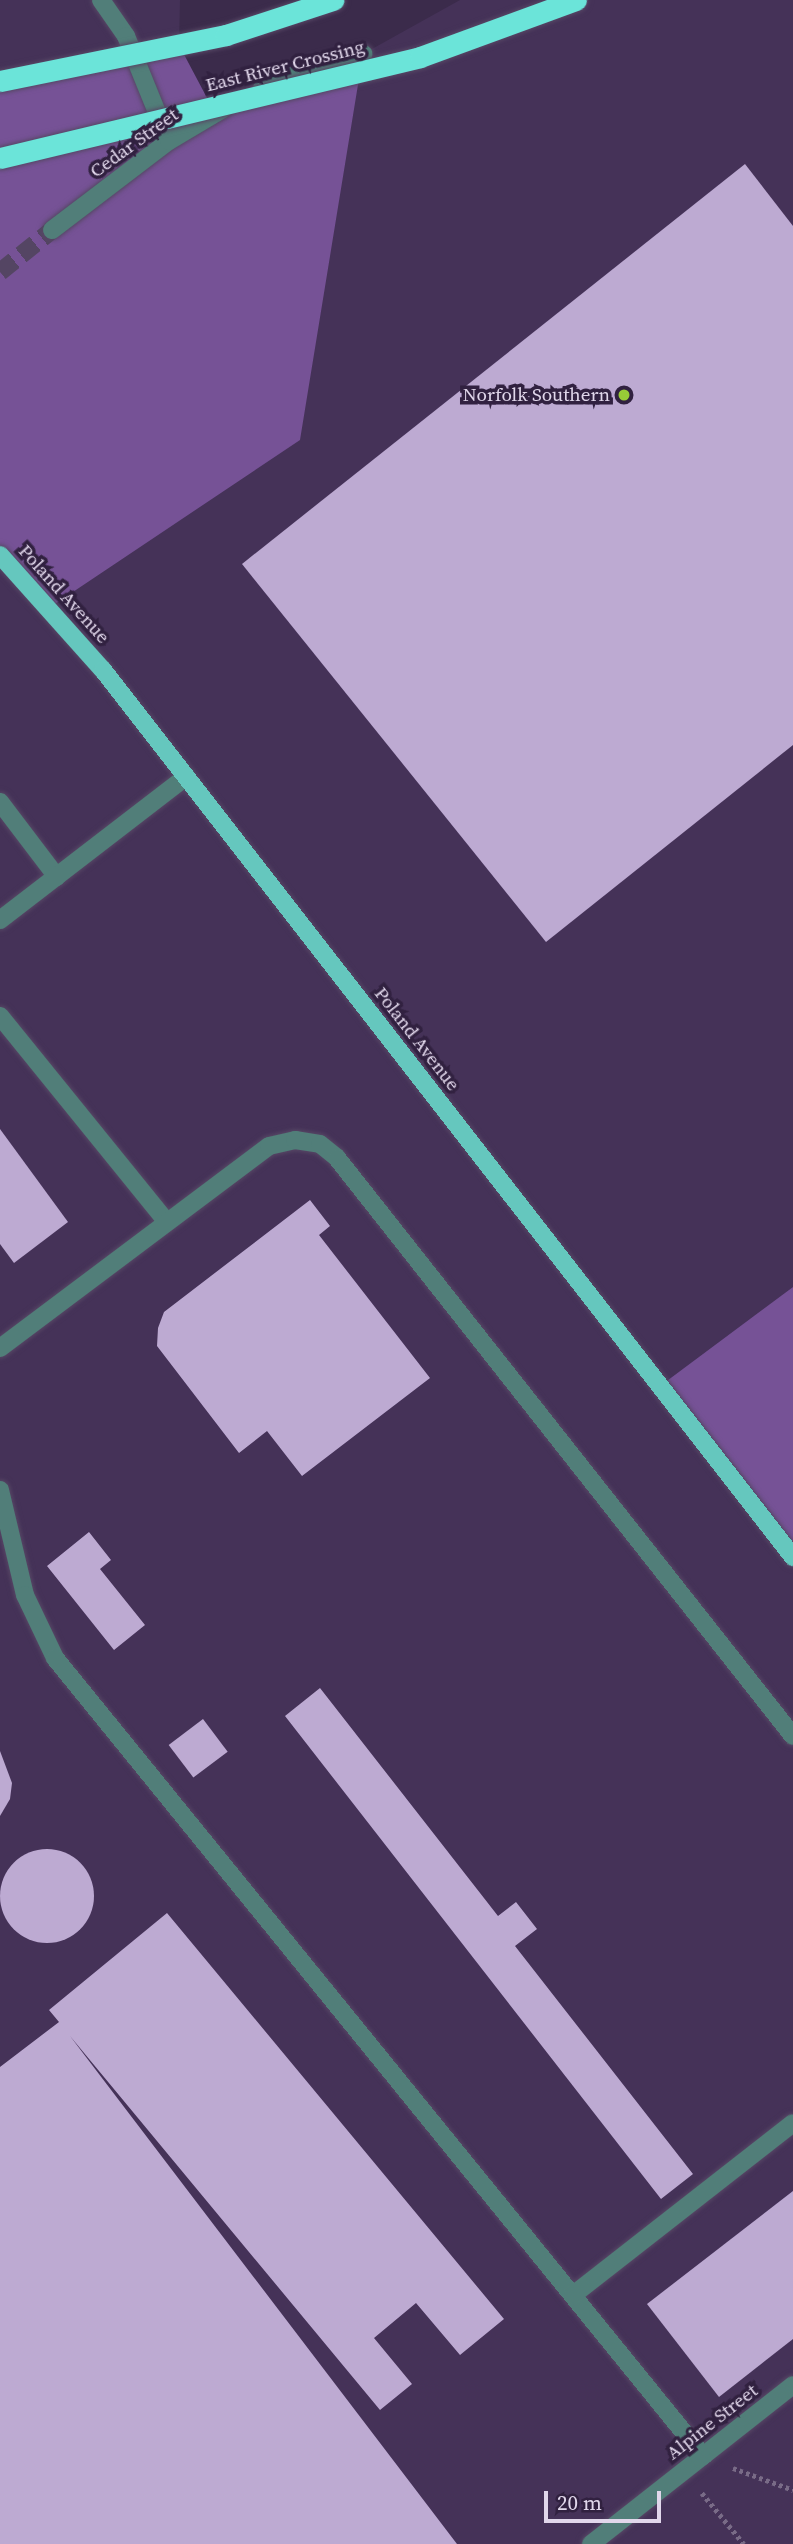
<!DOCTYPE html>
<html>
<head>
<meta charset="utf-8">
<style>
  body { margin:0 }
  #map { position:relative; width:793px; height:2544px; overflow:hidden; background:#3b2b4b; font-family:"Source Serif 4",serif }
  div>[style] { position:absolute }
  .built>* { inset:0; background:#453258 }
  .forest>* { inset:0; background:#765296 }
  .building>* { inset:0; background:#bdaad2; transform-origin:0 0 }
  .round { border-radius:50% }
  .minor-tunnel>* { height:18px; margin-top:-9px; transform-origin:0; background:repeating-linear-gradient(90deg,#544563 0 18px,transparent 0 27px) }
  .path>* { height:4.5px; margin-top:-2.25px; transform-origin:0; background:repeating-linear-gradient(90deg,#796b87 0 3.5px,transparent 0 7px) }
  .roads { filter:drop-shadow(0 0 2px #564765) drop-shadow(0 0 2px #564765) }
  .minor>* { height:18px; margin:-9px; padding:0 9px; transform-origin:9px; border-radius:9px; background:#517e79 }
  .major>* { height:18px; margin:-9px; padding:0 9px; transform-origin:9px; border-radius:9px; background:#65c7be }
  .bridges { filter:drop-shadow(0 0 2px #564765) drop-shadow(0 0 2px #564765) }
  .highway-bridge>* { height:21px; margin:-10.5px; padding:0 10.5px; transform-origin:10.5px; border-radius:10.5px; background:#6be4d9 }
  .dots>* { width:19px; height:19px; translate:-50% -50%; box-sizing:border-box; border:4px solid #312140; border-radius:50% }
  span { translate:-50% -50%; white-space:nowrap; text-align:center; line-height:1.15; -webkit-text-stroke:7px #312140; paint-order:stroke }
  .street-label { font-size:19px; color:#e1d7eb }
  .poi-label { font-size:19px; color:#e1d7eb }
  .right { translate:-100% -50%; text-align:right }
  .scale { position:absolute; left:544px; top:2491px; width:117px; height:32px; box-sizing:border-box; border:4px solid #e1d7eb; border-top:0; padding-left:9px; font-size:21px; line-height:24px; white-space:nowrap; color:#e1d7eb; -webkit-text-stroke:5px #312140; paint-order:stroke }
</style>
</head>
<body>
<div id="map">
  <div class="built">
    <i style="clip-path:polygon(0 0,180px 0,179px 45px,0 72px)"></i>
    <i style="clip-path:polygon(460px 0,793px 0,793px 1287px,660px 1386px,793px 1557px,793px 2544px,0 2544px,0 555px,363px 54px)"></i>
  </div>
  <div class="forest">
    <i style="clip-path:polygon(179px 45px,215px 113px,363px 54px,300px 440px,49px 608px,0 555px,0 81px)"></i>
    <i style="clip-path:polygon(793px 1287px,793px 1557px,660px 1386px)"></i>
  </div>
  <div class="building">
    <i style="clip-path:polygon(745px 164px,793px 226px,793px 745px,546px 942px,242px 564px)"></i>
    <i style="clip-path:polygon(0 1129px,68px 1222px,14px 1263px,0 1244px)"></i>
    <i style="clip-path:polygon(310px 1200px,330px 1226px,319px 1235px,430px 1378px,302px 1476px,267px 1431px,239px 1453px,157px 1346px,158px 1328px,164px 1312px)"></i>
    <i style="clip-path:polygon(89px 1532px,111px 1560px,100px 1569px,145px 1625px,114px 1650px,47px 1566px)"></i>
    <i style="clip-path:polygon(320px 1688px,498px 1916px,516px 1902px,537px 1929px,515px 1946px,693px 2174px,661px 2199px,285px 1716px)"></i>
    <i style="left:203px;top:1719px;width:41px;height:43px;rotate:53deg"></i>
    <i style="clip-path:polygon(0 1751px,12px 1783px,10px 1799px,0 1816px)"></i>
    <i class="round" style="left:0;top:1849px;width:94px;height:94px"></i>
    <i style="clip-path:polygon(167px 1913px,504px 2319px,460px 2355px,416px 2303px,374px 2338px,412px 2384px,380px 2410px,70px 2036px,457px 2544px,0 2544px,0 2067px,59px 2022px,49px 2010px)"></i>
    <i style="clip-path:polygon(793px 2191px,793px 2339px,719px 2397px,647px 2304px)"></i>
  </div>
  <div class="minor-tunnel">
    <i style="left:0;top:272px;width:67px;rotate:-38.9deg"></i>
  </div>
  <div class="path">
    <i style="left:733px;top:2468px;width:64px;rotate:20.1deg"></i>
    <i style="left:702px;top:2493px;width:66px;rotate:50.5deg"></i>
  </div>
  <div class="roads">
    <div class="minor">
      <i style="left:101px;top:0;width:44px;rotate:55.2deg"></i>
      <i style="left:126px;top:36px;width:104px;rotate:67.9deg"></i>
      <i style="left:261px;top:90px;width:60px;rotate:-23.6deg"></i>
      <i style="left:316px;top:66px;width:49px;rotate:-14.3deg"></i>
      <i style="left:52px;top:230px;width:147px;rotate:-37.3deg"></i>
      <i style="left:169px;top:141px;width:63px;rotate:-30.7deg"></i>
      <i style="left:0;top:802px;width:94px;rotate:52.8deg"></i>
      <i style="left:0;top:920px;width:235px;rotate:-37.6deg"></i>
      <i style="left:0;top:1016px;width:265px;rotate:51deg"></i>
      <i style="left:0;top:1348px;width:336px;rotate:-36.9deg"></i>
      <i style="left:269px;top:1146px;width:27px;rotate:-13deg"></i>
      <i style="left:295px;top:1140px;width:25px;rotate:9deg"></i>
      <i style="left:320px;top:1144px;width:22px;rotate:39deg"></i>
      <i style="left:337px;top:1158px;width:736px;rotate:51.73deg"></i>
      <i style="left:0;top:1490px;width:108px;rotate:76.6deg"></i>
      <i style="left:25px;top:1595px;width:70px;rotate:64.5deg"></i>
      <i style="left:55px;top:1658px;width:1028px;rotate:50.92deg"></i>
      <i style="left:573px;top:2295px;width:279px;rotate:-38deg"></i>
      <i style="left:591px;top:2544px;width:257px;rotate:-38.2deg"></i>
    </div>
    <div class="major">
      <i style="left:0;top:555px;width:154px;rotate:48.2deg"></i>
      <i style="left:103px;top:670px;width:1124px;rotate:52.12deg"></i>
    </div>
  </div>
  <div class="bridges">
    <div class="highway-bridge">
      <i style="left:0;top:81px;width:231px;rotate:-11.5deg"></i>
      <i style="left:226px;top:35px;width:113px;rotate:-18.1deg"></i>
      <i style="left:0;top:158px;width:432px;rotate:-13.5deg"></i>
      <i style="left:420px;top:57px;width:166px;rotate:-20.1deg"></i>
    </div>
  </div>
  <div class="dots">
    <i style="left:624px;top:395px;background:#98cb37"></i>
  </div>
  <div class="street-label">
    <span style="left:285px;top:66px;rotate:-14deg">East River Crossing</span>
    <span style="left:134px;top:143px;rotate:-36deg">Cedar Street</span>
    <span style="left:64px;top:594px;rotate:48deg">Poland Avenue</span>
    <span style="left:417px;top:1039px;rotate:52deg">Poland Avenue</span>
    <span style="left:712px;top:2422px;rotate:-38deg">Alpine Street</span>
  </div>
  <div class="poi-label">
    <span class="right" style="left:610px;top:395px">Norfolk Southern</span>
  </div>
  <div class="scale">20 m</div>
</div>
</body>
</html>
